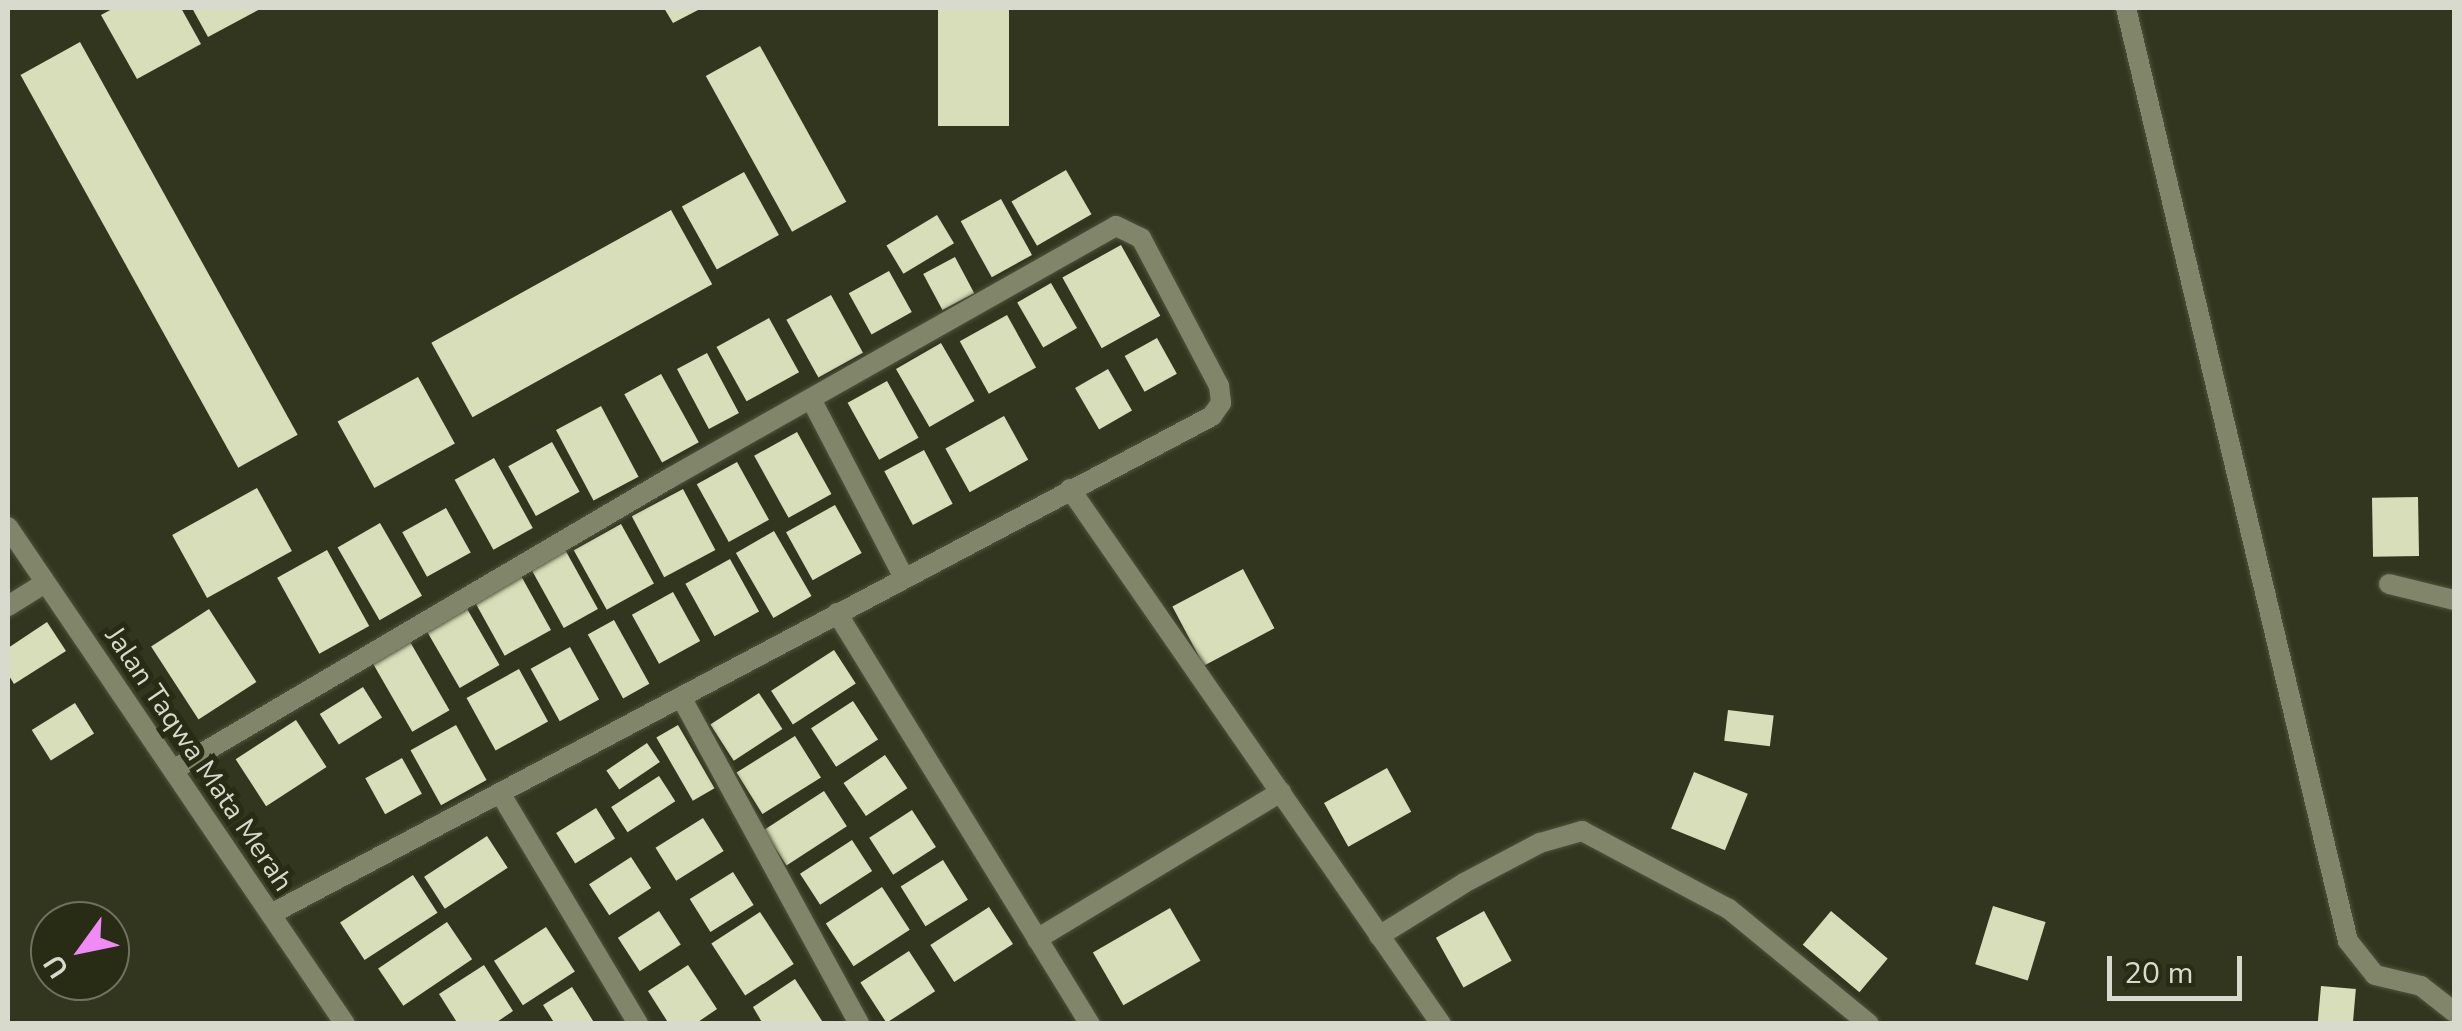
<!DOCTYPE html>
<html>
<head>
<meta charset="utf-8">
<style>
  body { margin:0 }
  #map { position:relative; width:2462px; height:1031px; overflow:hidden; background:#32361e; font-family:"Nunito Sans",sans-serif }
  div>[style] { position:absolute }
  .building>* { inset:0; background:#d7deb9; transform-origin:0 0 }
  .roads { filter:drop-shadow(0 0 2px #4f523d) drop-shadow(0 0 2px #4f523d) }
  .street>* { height:20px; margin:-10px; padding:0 10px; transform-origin:10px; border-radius:10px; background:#81866b }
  span { translate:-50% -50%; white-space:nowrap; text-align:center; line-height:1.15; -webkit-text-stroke:10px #282c14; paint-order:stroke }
  .street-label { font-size:28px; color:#d7dacc }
  .frame { position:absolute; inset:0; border:10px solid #d7dacc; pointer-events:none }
  .north { position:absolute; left:30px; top:901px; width:100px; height:100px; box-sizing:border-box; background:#282c14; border:2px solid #6e725e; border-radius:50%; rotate:237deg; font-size:28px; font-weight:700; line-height:40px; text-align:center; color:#d7dacc }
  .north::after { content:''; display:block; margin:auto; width:35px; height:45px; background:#f08bf6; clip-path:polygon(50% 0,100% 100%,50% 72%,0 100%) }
  .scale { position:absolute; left:2107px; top:956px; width:135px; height:45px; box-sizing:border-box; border:5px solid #d7dacc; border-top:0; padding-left:12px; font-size:30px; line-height:35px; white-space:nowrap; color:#d7dacc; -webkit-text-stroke:8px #282c14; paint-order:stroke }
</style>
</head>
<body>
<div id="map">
  <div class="building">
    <i style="clip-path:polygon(114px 8px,181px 8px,201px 44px,137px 79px,101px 15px)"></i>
    <i style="clip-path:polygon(192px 8px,262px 8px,208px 37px)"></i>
    <i style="clip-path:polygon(664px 8px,702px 8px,673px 23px)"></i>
    <i style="left:938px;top:8px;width:71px;height:118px"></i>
    <i style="left:80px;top:42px;width:449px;height:68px;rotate:61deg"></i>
    <i style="left:760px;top:46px;width:178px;height:62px;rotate:61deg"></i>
    <i style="left:1066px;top:170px;width:51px;height:63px;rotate:60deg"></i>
    <i style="left:744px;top:172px;width:72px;height:71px;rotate:61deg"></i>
    <i style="left:1001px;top:199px;width:64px;height:46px;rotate:61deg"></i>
    <i style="left:671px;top:210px;width:85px;height:274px;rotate:61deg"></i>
    <i style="left:937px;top:215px;width:33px;height:59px;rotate:59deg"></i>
    <i style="left:1121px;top:245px;width:81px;height:67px;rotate:61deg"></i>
    <i style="left:955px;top:257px;width:41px;height:36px;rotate:62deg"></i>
    <i style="left:889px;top:271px;width:47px;height:46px;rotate:61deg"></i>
    <i style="left:1051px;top:283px;width:52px;height:39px;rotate:60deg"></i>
    <i style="left:831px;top:295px;width:66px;height:51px;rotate:61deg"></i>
    <i style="left:1007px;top:315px;width:60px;height:54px;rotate:61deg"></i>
    <i style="left:769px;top:318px;width:62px;height:60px;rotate:61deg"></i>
    <i style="left:1157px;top:338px;width:41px;height:37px;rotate:61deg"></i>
    <i style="left:941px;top:343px;width:67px;height:52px;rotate:60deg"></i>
    <i style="left:707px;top:353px;width:68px;height:34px;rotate:62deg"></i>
    <i style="left:1108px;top:369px;width:48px;height:38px;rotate:60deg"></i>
    <i style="left:661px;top:374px;width:78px;height:42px;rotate:61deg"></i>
    <i style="left:418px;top:377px;width:76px;height:92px;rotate:61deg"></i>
    <i style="left:887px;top:381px;width:65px;height:45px;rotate:61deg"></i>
    <i style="left:601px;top:406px;width:80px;height:51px;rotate:62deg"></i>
    <i style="left:1004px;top:416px;width:50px;height:67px;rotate:61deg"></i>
    <i style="left:797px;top:432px;width:71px;height:49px;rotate:61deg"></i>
    <i style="left:552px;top:442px;width:57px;height:50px;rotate:61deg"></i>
    <i style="left:924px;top:450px;width:61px;height:45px;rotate:62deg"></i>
    <i style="left:494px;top:458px;width:80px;height:45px;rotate:61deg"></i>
    <i style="left:737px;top:462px;width:66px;height:46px;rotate:61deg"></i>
    <i style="left:257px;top:488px;width:72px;height:97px;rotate:61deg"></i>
    <i style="left:683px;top:489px;width:69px;height:58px;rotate:62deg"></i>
    <i style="left:2418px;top:497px;width:59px;height:46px;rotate:89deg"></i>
    <i style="left:835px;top:505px;width:55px;height:56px;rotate:61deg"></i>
    <i style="left:446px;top:508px;width:51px;height:50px;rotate:61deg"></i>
    <i style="left:380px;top:523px;width:84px;height:49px;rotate:60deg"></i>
    <i style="left:621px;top:524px;width:68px;height:54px;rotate:61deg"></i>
    <i style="left:774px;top:531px;width:75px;height:44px;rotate:60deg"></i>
    <i style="left:563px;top:546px;width:72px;height:39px;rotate:61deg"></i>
    <i style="left:327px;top:550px;width:87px;height:57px;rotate:61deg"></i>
    <i style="left:730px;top:559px;width:60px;height:51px;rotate:61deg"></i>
    <i style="left:1243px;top:569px;width:67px;height:80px;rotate:62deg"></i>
    <i style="left:520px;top:574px;width:64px;height:53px;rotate:61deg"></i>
    <i style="left:673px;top:592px;width:56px;height:47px;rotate:61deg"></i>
    <i style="left:466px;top:607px;width:67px;height:46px;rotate:60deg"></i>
    <i style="left:209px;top:609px;width:87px;height:69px;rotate:57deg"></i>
    <i style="left:614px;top:620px;width:73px;height:30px;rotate:61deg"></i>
    <i style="clip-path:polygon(47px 622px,66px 651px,14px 684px,8px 674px,8px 648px)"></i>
    <i style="left:409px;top:640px;width:81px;height:43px;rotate:60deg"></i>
    <i style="left:570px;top:647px;width:60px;height:45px;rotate:61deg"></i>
    <i style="left:834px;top:650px;width:40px;height:75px;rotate:57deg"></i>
    <i style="left:519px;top:669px;width:60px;height:60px;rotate:61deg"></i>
    <i style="left:363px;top:687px;width:36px;height:51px;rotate:58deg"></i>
    <i style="left:759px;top:693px;width:43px;height:58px;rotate:57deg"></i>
    <i style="left:853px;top:701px;width:46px;height:50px;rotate:57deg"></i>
    <i style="left:75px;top:703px;width:36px;height:51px;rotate:58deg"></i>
    <i style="left:1728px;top:710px;width:46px;height:31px;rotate:7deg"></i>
    <i style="left:296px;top:720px;width:56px;height:72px;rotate:57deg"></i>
    <i style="left:456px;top:725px;width:63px;height:52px;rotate:61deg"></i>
    <i style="left:678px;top:725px;width:73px;height:25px;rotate:60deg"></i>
    <i style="left:795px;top:736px;width:49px;height:69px;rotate:58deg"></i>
    <i style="left:647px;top:743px;width:23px;height:49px;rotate:56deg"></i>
    <i style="left:885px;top:755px;width:40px;height:50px;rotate:56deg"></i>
    <i style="left:402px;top:758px;width:41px;height:42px;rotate:61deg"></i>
    <i style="left:1387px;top:768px;width:50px;height:72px;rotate:61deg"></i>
    <i style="left:1694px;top:772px;width:58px;height:61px;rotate:22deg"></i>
    <i style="left:659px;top:776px;width:30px;height:57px;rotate:57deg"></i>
    <i style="left:824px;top:791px;width:42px;height:72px;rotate:57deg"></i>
    <i style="left:596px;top:808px;width:36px;height:47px;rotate:58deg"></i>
    <i style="left:912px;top:810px;width:44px;height:51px;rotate:57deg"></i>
    <i style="left:703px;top:818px;width:39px;height:56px;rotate:58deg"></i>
    <i style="left:487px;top:836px;width:38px;height:75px;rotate:57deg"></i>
    <i style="left:852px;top:840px;width:37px;height:62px;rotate:57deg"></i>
    <i style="left:631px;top:857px;width:37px;height:50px;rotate:57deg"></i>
    <i style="left:943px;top:860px;width:47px;height:50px;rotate:58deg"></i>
    <i style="left:733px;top:872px;width:39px;height:51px;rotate:58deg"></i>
    <i style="left:413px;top:875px;width:45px;height:87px;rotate:57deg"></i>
    <i style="left:882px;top:887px;width:51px;height:67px;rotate:57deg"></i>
    <i style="left:1993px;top:906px;width:55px;height:61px;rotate:17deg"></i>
    <i style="left:989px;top:907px;width:44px;height:70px;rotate:57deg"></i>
    <i style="left:1170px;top:908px;width:61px;height:89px;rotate:60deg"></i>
    <i style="left:659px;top:911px;width:40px;height:49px;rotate:57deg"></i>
    <i style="left:1484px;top:911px;width:57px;height:55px;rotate:61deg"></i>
    <i style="left:1831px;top:911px;width:74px;height:44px;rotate:40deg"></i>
    <i style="left:760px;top:912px;width:62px;height:58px;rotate:57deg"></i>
    <i style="left:447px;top:922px;width:45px;height:83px;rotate:56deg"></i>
    <i style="left:546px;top:927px;width:53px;height:62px;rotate:57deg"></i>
    <i style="left:909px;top:951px;width:48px;height:58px;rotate:57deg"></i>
    <i style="clip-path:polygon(484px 965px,513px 1011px,494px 1024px,458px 1024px,439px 994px)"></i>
    <i style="clip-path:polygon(688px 965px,717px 1009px,695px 1024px,669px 1024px,648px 991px)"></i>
    <i style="clip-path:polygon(795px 979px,824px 1024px,763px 1024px,753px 1007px)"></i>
    <i style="left:2321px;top:986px;width:35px;height:38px;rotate:5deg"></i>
    <i style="clip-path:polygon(572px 987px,595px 1024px,555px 1024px,543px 1005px)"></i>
  </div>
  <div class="roads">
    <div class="street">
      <i style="left:2126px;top:8px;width:959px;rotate:76.62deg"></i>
      <i style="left:2348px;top:941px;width:43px;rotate:51.5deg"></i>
      <i style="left:2375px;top:975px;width:47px;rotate:13.4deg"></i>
      <i style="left:2421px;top:986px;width:42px;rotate:38.2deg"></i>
      <i style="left:812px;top:401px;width:199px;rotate:62.5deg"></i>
      <i style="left:1070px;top:489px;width:651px;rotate:55.26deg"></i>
      <i style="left:8px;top:527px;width:600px;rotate:55.86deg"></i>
      <i style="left:2389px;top:584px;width:67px;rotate:13.8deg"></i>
      <i style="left:8px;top:606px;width:44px;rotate:-31.9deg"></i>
      <i style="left:837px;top:613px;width:483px;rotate:58.4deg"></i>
      <i style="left:681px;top:697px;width:372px;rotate:61.4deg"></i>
      <i style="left:175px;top:769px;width:574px;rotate:-30.45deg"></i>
      <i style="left:670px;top:478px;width:512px;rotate:-29.47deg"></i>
      <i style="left:1116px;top:226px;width:28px;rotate:26deg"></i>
      <i style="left:1141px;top:238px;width:167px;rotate:62.2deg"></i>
      <i style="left:1219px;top:386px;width:17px;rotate:83deg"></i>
      <i style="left:1221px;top:403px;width:16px;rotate:125deg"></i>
      <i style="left:1212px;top:416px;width:1065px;rotate:152.11deg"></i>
      <i style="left:500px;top:793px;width:269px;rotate:59.1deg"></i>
      <i style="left:1379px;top:936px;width:100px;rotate:-31.9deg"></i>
      <i style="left:1464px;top:883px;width:86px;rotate:-27.8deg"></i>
      <i style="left:1540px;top:843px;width:44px;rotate:-15.9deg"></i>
      <i style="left:1582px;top:831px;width:166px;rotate:28deg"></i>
      <i style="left:1729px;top:909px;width:181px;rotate:39.4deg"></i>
      <i style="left:1037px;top:939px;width:285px;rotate:-31.1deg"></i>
    </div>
  </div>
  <div class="street-label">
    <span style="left:199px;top:759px;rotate:56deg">Jalan Taqwa Mata Merah</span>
  </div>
  <div class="frame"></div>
  <div class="north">U</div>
  <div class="scale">20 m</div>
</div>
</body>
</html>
